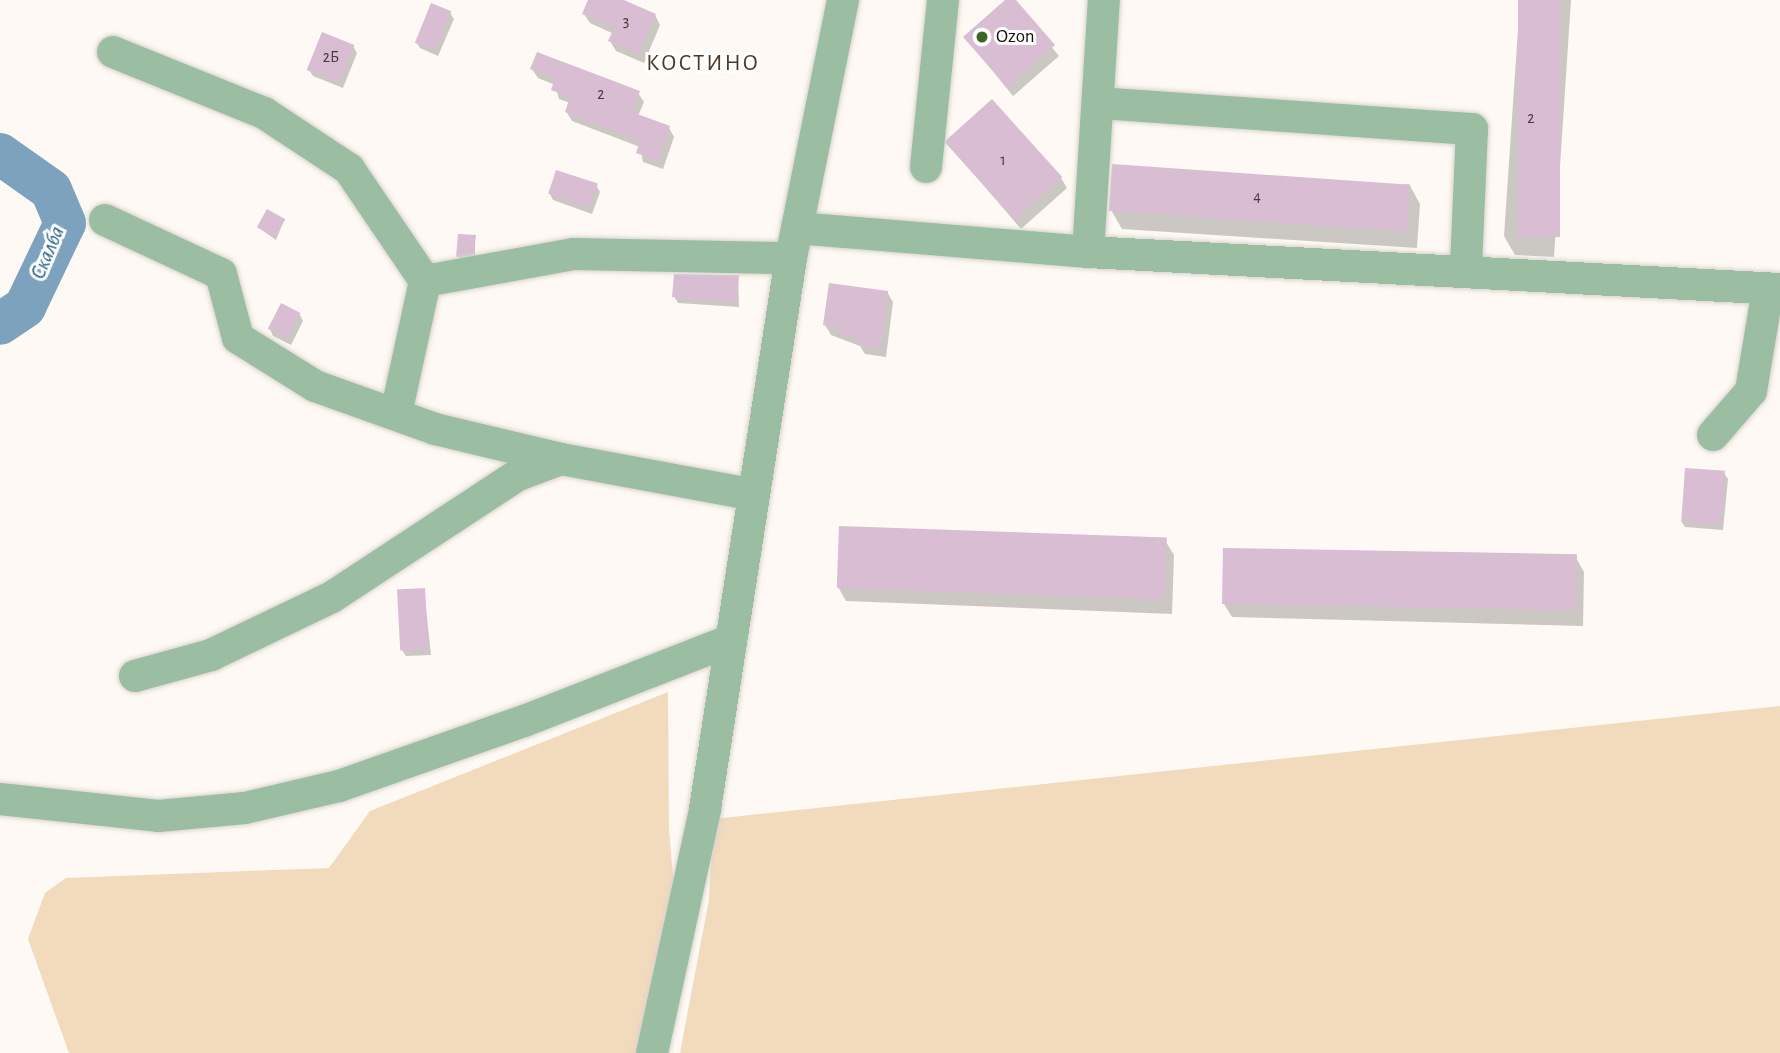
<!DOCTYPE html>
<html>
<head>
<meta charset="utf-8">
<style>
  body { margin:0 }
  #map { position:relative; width:1780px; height:1053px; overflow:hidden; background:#fef9f4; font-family:"Alegreya Sans",sans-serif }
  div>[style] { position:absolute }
  .green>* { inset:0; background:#f2dabd }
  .shadow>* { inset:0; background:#0003 }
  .river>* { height:42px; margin:-21px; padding:0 21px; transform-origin:21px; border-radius:21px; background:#7ca2be }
  .building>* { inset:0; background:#d8bdd3; transform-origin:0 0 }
  .roads { filter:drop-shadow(0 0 2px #d9d3ce) drop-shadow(0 0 2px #d9d3ce) }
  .minor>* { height:32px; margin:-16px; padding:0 16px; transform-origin:16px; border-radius:16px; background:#9bbea3 }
  .dots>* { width:19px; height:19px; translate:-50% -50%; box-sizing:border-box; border:4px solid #fff; border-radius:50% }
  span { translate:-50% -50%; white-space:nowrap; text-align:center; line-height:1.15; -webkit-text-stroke:6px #fff; paint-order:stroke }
  .number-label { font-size:16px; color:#463a38 }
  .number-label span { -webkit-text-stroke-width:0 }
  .poi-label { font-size:19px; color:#150e05 }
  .left { translate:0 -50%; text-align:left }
  .water-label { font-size:21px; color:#1a597f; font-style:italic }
  .quarter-label { font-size:23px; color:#4b3923; letter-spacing:2px }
</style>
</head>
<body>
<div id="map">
  <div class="green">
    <i style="clip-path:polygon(668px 692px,669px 828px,675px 901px,640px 1053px,69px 1053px,28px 939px,45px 893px,66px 878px,329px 868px,370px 811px)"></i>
    <i style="clip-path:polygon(1780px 706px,1780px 1053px,680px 1053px,709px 899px,713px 819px)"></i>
  </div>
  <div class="shadow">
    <i style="clip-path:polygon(590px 0,620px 0,655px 15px,660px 25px,644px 63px,616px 51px,610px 41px,614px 34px,590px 23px,584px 14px)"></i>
    <i style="clip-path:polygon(1008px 0,1014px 0,1059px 56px,1013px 96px,965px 37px)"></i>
    <i style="clip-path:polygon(1520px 0,1571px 0,1554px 257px,1515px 255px,1504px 236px)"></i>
    <i style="clip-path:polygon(450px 13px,454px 19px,438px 56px,420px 48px,416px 42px)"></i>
    <i style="clip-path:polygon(353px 46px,357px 53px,343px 88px,313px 76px,309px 70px)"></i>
    <i style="clip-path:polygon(532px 69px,638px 93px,644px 102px,638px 116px,669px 128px,674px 137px,663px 169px,643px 162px,640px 147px,572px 121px,566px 111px,570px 103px,559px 99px,555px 85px,538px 78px)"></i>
    <i style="clip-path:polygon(949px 145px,1061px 178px,1067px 188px,1021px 229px)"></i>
    <i style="clip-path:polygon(1409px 184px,1420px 204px,1417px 248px,1122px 229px,1111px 210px)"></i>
    <i style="clip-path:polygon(596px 185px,600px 192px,592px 214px,553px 200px,550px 194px)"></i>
    <i style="clip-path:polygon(284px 220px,276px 240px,259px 228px)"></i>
    <i style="clip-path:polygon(475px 237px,475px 256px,460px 259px,458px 256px)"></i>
    <i style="clip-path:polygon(738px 277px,739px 307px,678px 303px,674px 296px)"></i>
    <i style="clip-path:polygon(887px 292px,893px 302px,886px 357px,865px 354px,860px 346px,831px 335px,825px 325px)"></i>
    <i style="clip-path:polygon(300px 315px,303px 321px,291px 345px,273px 336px,270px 329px)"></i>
    <i style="clip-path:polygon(1724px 473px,1728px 479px,1723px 530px,1685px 527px,1681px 521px)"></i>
    <i style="clip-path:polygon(1166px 542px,1174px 555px,1172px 614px,846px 601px,838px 587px)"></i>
    <i style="clip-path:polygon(1576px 558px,1584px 572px,1583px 626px,1232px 617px,1224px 604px)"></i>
    <i style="clip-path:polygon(424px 589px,431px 655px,406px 656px,402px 650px)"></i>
  </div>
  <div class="river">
    <i style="left:0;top:154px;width:62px;rotate:35.2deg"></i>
    <i style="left:51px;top:190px;width:36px;rotate:67deg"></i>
    <i style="left:65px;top:223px;width:93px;rotate:115.5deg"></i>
    <i style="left:25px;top:307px;width:30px;rotate:146deg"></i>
  </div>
  <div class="building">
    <i style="clip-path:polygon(588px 0,624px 0,656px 14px,638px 54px,608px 41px,614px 28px,582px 14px)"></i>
    <i style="clip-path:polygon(1005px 0,1016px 0,1055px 45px,1007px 87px,963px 37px)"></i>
    <i style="left:1518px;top:0;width:42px;height:237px"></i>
    <i style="left:431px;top:3px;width:22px;height:43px;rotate:22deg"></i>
    <i style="left:322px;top:32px;width:35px;height:41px;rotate:22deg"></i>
    <i style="clip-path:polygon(537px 52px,640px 91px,632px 112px,670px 126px,658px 161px,636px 153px,640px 141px,565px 112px,570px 97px,551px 90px,555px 78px,530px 69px)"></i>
    <i style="left:992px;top:99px;width:105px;height:64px;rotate:48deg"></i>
    <i style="left:1112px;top:164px;width:299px;height:47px;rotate:4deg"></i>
    <i style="left:556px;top:170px;width:44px;height:25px;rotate:18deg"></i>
    <i style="left:267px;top:209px;width:21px;height:21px;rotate:29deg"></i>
    <i style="clip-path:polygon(458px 234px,476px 235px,474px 253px,456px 257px)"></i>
    <i style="clip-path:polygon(674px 274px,739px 275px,737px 302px,672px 297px)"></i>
    <i style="clip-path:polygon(829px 283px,888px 291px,881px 348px,857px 345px,858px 337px,838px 335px,839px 327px,823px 325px)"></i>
    <i style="left:281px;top:303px;width:22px;height:29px;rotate:27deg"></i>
    <i style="left:1685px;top:468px;width:40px;height:53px;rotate:4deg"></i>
    <i style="left:839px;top:526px;width:328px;height:62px;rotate:2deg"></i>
    <i style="left:1223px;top:548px;width:354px;height:56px;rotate:1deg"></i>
    <i style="left:425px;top:588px;width:61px;height:28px;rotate:87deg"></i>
  </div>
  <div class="roads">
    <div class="minor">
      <i style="left:113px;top:52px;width:163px;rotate:22deg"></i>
      <i style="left:264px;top:113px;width:102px;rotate:33.4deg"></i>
      <i style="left:349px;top:169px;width:135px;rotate:55.8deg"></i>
      <i style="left:425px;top:281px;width:151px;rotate:-10.3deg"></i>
      <i style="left:574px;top:254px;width:217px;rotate:1.1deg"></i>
      <i style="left:1099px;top:103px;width:374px;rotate:4deg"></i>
      <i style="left:1472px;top:129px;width:140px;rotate:92.5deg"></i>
      <i style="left:926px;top:167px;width:168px;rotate:-84.2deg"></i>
      <i style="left:105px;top:220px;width:128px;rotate:25deg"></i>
      <i style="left:221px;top:274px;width:66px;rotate:75.1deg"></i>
      <i style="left:238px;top:338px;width:91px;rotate:31.9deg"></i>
      <i style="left:315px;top:386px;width:127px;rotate:19.7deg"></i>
      <i style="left:435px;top:429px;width:130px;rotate:13.4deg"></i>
      <i style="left:561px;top:459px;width:192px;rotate:10.5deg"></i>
      <i style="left:797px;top:228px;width:292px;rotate:4.7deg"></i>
      <i style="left:1088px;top:252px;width:693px;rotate:3.06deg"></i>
      <i style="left:1088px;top:252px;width:253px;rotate:-86.4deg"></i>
      <i style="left:396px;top:414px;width:136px;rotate:-77.7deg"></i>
      <i style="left:1713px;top:435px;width:58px;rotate:-49.2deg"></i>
      <i style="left:1751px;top:391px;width:103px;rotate:-80.5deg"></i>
      <i style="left:135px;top:676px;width:79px;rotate:-15.4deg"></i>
      <i style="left:211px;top:655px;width:134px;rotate:-25.6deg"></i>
      <i style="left:332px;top:597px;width:222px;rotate:-33.3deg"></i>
      <i style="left:518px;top:475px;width:46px;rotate:-20.4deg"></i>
      <i style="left:0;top:799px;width:159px;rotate:6.1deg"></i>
      <i style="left:158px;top:816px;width:87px;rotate:-5.3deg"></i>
      <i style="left:245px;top:808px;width:97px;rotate:-13.2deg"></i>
      <i style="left:339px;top:786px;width:196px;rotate:-19.4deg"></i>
      <i style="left:524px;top:721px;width:220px;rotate:-21.3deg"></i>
      <i style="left:652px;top:1053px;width:250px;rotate:-77.7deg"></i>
      <i style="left:705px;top:809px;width:558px;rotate:-81.13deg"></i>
      <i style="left:791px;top:258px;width:263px;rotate:-78.6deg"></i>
    </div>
  </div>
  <div class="dots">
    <i style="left:982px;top:37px;background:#3c6725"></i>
  </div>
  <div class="number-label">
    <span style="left:626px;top:21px">3</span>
    <span style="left:331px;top:57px">2Б</span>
    <span style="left:601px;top:94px">2</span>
    <span style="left:1531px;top:118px">2</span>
    <span style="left:1003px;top:160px">1</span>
    <span style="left:1257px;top:196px">4</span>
  </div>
  <div class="poi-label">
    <span class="left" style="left:996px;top:37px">Ozon</span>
  </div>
  <div class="water-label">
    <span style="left:48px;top:253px;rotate:-67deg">Скалба</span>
  </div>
  <div class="quarter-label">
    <span style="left:703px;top:64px">КОСТИНО</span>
  </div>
</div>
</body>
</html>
